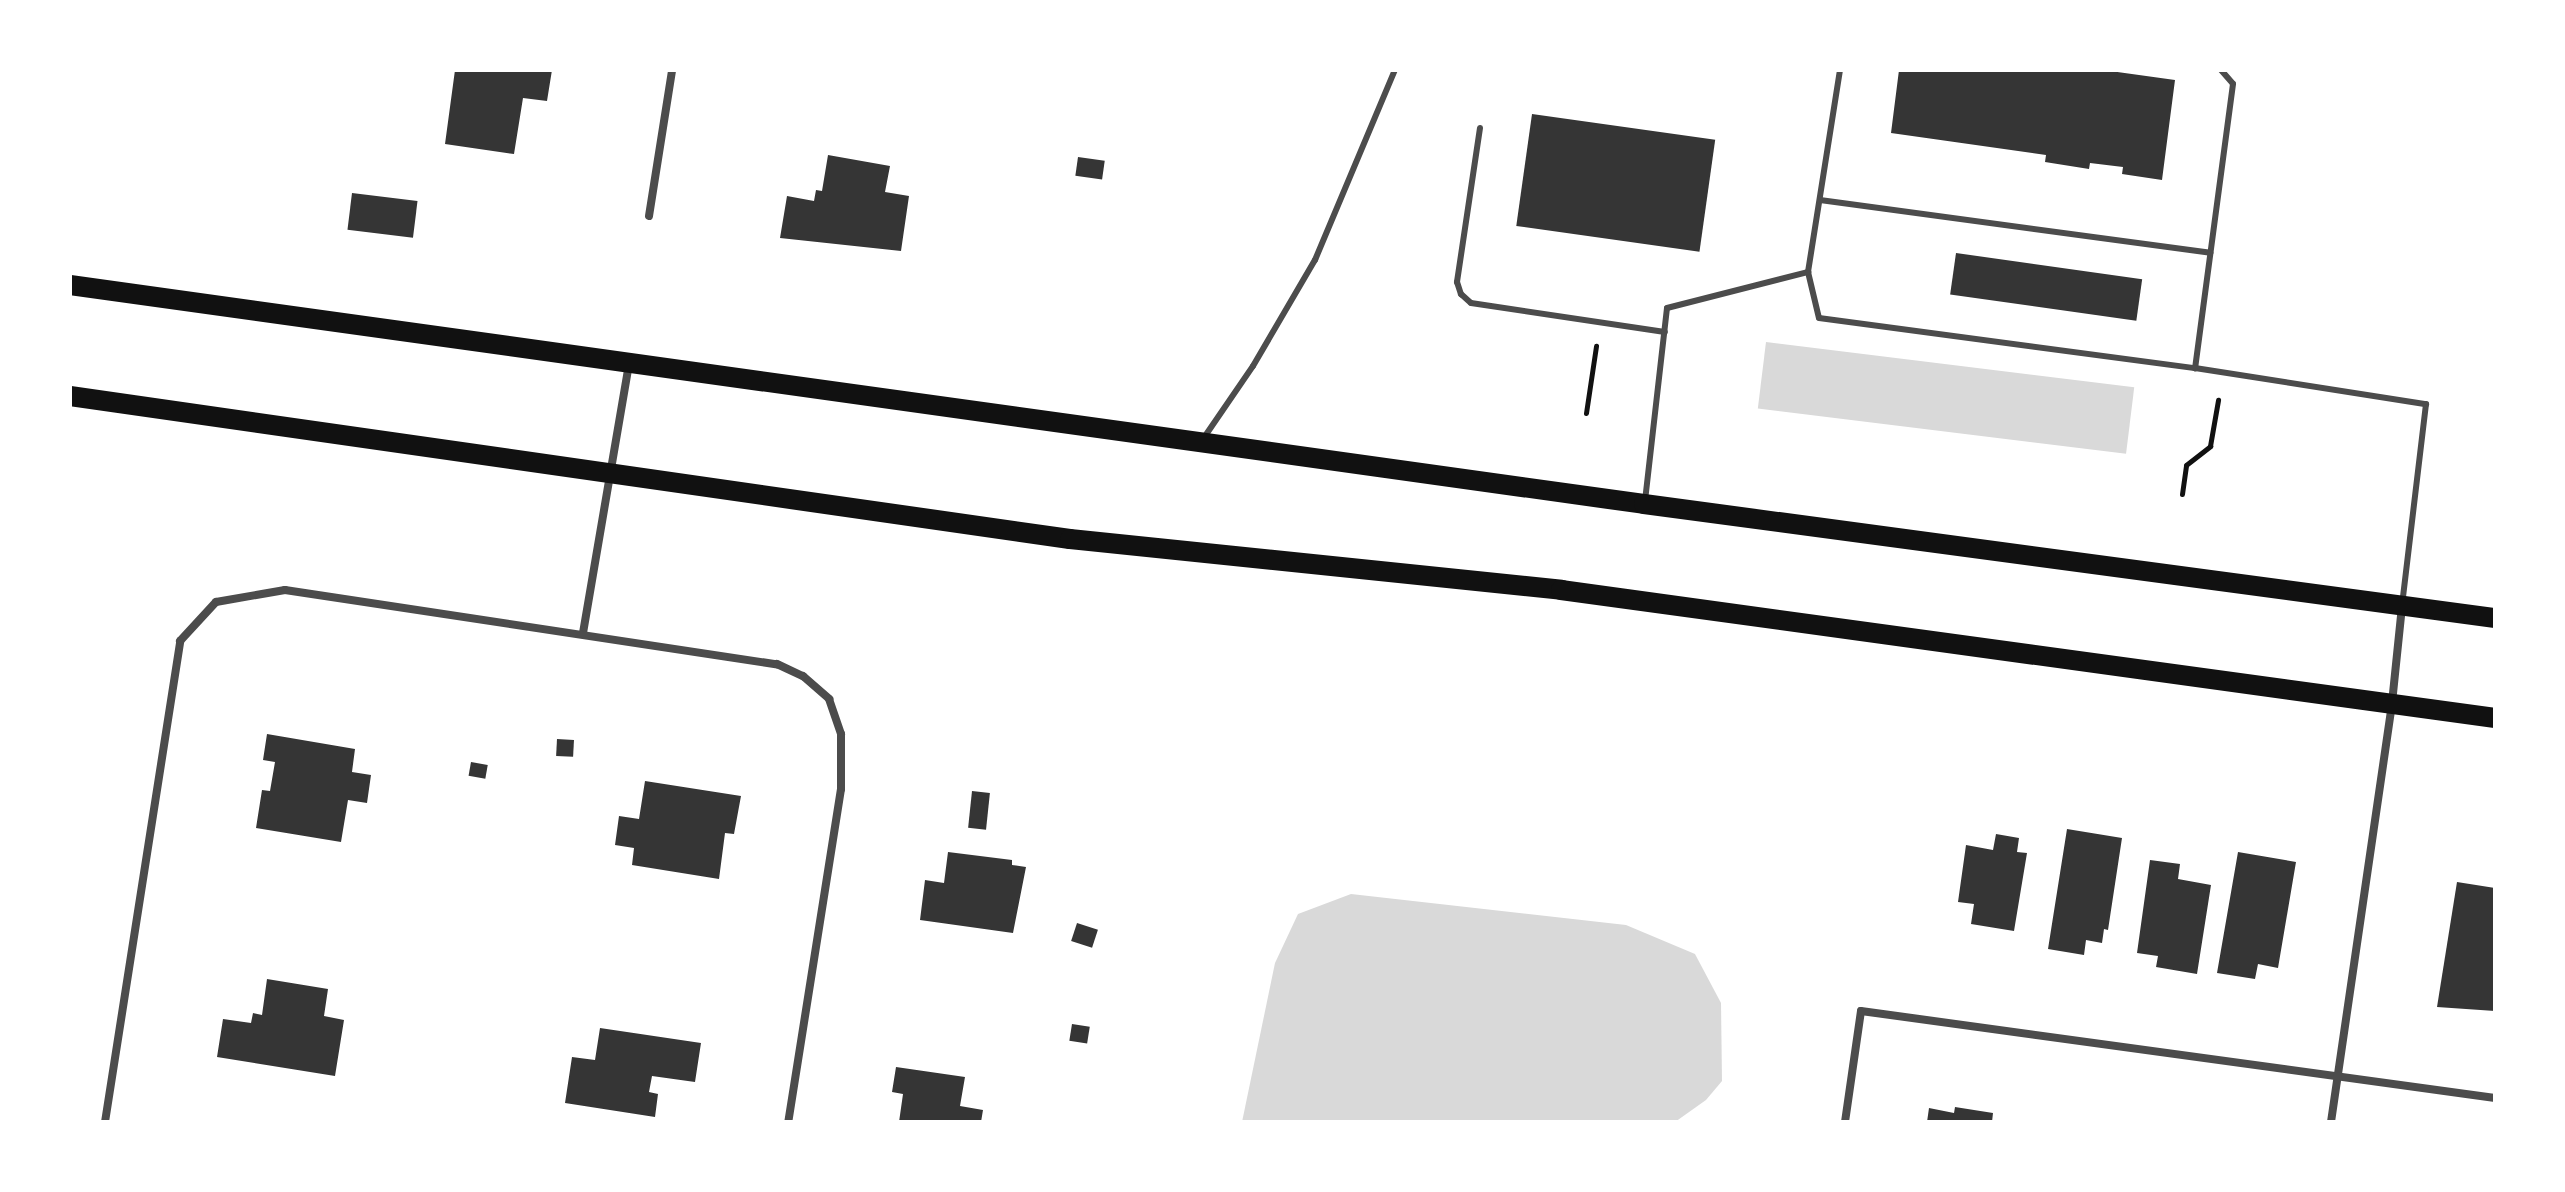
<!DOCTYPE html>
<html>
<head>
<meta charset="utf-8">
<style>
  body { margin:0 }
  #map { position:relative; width:2565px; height:1192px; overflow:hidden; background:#fff; font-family:"Asap Condensed",sans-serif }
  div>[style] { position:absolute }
  .water>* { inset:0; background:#d9d9d9; transform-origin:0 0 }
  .building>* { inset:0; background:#353535; transform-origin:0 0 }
  .path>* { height:5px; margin:-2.5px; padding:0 2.5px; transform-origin:2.5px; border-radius:2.5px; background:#111 }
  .service>* { height:6px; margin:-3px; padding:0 3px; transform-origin:3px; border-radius:3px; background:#4c4c4c }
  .minor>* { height:8px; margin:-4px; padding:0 4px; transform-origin:4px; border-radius:4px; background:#4c4c4c }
  .primary>* { height:20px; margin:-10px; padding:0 10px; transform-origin:10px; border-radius:10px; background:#111 }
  span { translate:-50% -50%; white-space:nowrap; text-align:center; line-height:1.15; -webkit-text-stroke:6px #fff; paint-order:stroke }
  .frame { position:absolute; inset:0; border:72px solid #fff; pointer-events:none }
</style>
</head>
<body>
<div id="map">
  <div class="water">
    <i style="left:1766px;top:342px;width:371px;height:67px;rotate:7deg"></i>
    <i style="clip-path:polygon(1351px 894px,1626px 925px,1695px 954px,1721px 1003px,1722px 1081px,1706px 1100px,1675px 1122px,1242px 1122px,1275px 963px,1298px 914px)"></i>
  </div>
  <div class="building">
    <i style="clip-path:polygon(455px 70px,552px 70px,547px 101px,523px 98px,514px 154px,445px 144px)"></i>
    <i style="clip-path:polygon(1899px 70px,2103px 70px,2175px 80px,2162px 180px,2122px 174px,2123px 167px,2090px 163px,2089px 169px,2045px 162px,2046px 155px,1891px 133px)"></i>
    <i style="left:1532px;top:114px;width:185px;height:113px;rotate:8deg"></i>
    <i style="clip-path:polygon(828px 155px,890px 166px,885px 192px,909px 196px,901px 251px,780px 238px,787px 196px,814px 201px,816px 190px,822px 191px)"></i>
    <i style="left:1078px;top:157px;width:27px;height:19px;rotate:8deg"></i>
    <i style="left:352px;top:193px;width:66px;height:37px;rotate:7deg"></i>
    <i style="left:1956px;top:253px;width:188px;height:42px;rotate:8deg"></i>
    <i style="clip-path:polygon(267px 734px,355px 749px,352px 772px,371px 775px,367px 803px,348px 800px,341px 842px,256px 828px,262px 790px,270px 791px,275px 762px,263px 760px)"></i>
    <i style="left:557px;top:739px;width:17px;height:17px;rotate:3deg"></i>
    <i style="left:471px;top:762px;width:17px;height:14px;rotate:10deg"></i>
    <i style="clip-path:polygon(645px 781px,741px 796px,734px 834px,725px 833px,719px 879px,632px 865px,634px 848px,615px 845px,619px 816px,639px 819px)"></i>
    <i style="left:972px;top:791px;width:18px;height:37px;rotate:6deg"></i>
    <i style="clip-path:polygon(2067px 829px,2122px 838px,2108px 930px,2104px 929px,2102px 943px,2086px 940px,2084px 955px,2048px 949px)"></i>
    <i style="clip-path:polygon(1996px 834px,2019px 838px,2017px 852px,2027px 853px,2014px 931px,1971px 924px,1974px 904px,1958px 902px,1966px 845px,1993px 850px)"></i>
    <i style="clip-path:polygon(948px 852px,1012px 860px,1012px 865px,1026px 867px,1013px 933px,920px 920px,925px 880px,944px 883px)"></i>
    <i style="clip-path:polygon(2238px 852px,2296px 862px,2278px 968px,2258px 964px,2255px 979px,2217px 973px)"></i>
    <i style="clip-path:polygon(2150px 860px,2180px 864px,2178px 879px,2211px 885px,2197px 974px,2156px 967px,2158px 956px,2137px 953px)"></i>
    <i style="clip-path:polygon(2457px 882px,2495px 888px,2495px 1011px,2437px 1007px)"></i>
    <i style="left:1077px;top:923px;width:22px;height:19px;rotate:18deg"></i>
    <i style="clip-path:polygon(267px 979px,328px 989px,324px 1016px,344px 1020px,335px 1076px,217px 1057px,223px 1019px,251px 1023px,253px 1013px,262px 1015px)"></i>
    <i style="left:1072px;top:1024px;width:18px;height:17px;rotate:9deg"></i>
    <i style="clip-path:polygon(600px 1028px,701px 1043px,695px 1082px,652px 1076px,649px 1092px,658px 1094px,655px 1117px,565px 1103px,572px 1057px,595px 1060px)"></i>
    <i style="clip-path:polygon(896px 1067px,965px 1077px,960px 1106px,983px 1110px,981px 1122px,899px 1122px,903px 1094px,892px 1092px)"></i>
    <i style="clip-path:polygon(1955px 1107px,1993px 1113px,1992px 1122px,1927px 1122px,1929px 1108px,1954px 1113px)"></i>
  </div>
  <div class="path">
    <i style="left:1586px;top:413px;width:68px;rotate:-81.5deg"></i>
    <i style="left:2182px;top:494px;width:29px;rotate:-82deg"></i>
    <i style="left:2186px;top:465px;width:31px;rotate:-38deg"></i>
    <i style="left:2210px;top:446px;width:47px;rotate:-80.1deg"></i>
  </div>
  <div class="service">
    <i style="left:2221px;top:70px;width:18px;rotate:49deg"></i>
    <i style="left:2233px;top:84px;width:287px;rotate:97.6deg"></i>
    <i style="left:2195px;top:368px;width:234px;rotate:8.9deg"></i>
    <i style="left:2426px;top:404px;width:201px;rotate:96.8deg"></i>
    <i style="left:1480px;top:128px;width:156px;rotate:98.5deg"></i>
    <i style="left:1457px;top:282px;width:13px;rotate:72deg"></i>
    <i style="left:1461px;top:294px;width:13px;rotate:42deg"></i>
    <i style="left:1471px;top:303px;width:196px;rotate:8.5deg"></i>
    <i style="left:1820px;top:200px;width:394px;rotate:7.7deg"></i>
    <i style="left:1808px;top:272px;width:47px;rotate:76.6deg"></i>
    <i style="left:1819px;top:318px;width:379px;rotate:7.6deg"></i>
    <i style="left:1203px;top:439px;width:88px;rotate:-55.6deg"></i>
    <i style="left:1253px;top:366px;width:123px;rotate:-59.7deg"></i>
    <i style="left:1315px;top:260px;width:206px;rotate:-67.2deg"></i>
    <i style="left:1645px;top:501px;width:194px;rotate:-83.5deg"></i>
    <i style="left:1667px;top:308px;width:146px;rotate:-14.3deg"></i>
    <i style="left:1808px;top:272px;width:205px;rotate:-81deg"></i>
  </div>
  <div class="minor">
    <i style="left:649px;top:216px;width:148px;rotate:-81deg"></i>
    <i style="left:583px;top:633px;width:274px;rotate:-80.3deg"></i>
    <i style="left:105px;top:1122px;width:487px;rotate:-81.1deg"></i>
    <i style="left:180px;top:641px;width:53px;rotate:-47.3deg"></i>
    <i style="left:216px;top:602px;width:70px;rotate:-9.9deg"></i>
    <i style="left:285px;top:590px;width:498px;rotate:8.6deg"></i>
    <i style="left:777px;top:664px;width:29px;rotate:25deg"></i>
    <i style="left:803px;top:676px;width:35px;rotate:41deg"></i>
    <i style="left:829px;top:699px;width:37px;rotate:71deg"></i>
    <i style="left:841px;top:734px;width:55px;rotate:90deg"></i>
    <i style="left:841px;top:789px;width:337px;rotate:99deg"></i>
    <i style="left:1845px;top:1122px;width:112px;rotate:-81.8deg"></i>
    <i style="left:1861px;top:1011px;width:640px;rotate:7.81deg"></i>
    <i style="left:2331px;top:1122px;width:423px;rotate:-81.7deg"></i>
    <i style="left:2392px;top:703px;width:97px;rotate:-84.1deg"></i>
  </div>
  <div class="primary">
    <i style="left:70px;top:285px;width:1589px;rotate:7.92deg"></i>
    <i style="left:1644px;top:504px;width:859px;rotate:7.63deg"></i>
    <i style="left:70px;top:396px;width:1010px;rotate:8.14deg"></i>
    <i style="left:1070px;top:539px;width:494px;rotate:5.9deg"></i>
    <i style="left:1561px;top:590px;width:943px;rotate:7.8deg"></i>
  </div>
  <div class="frame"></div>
</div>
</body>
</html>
